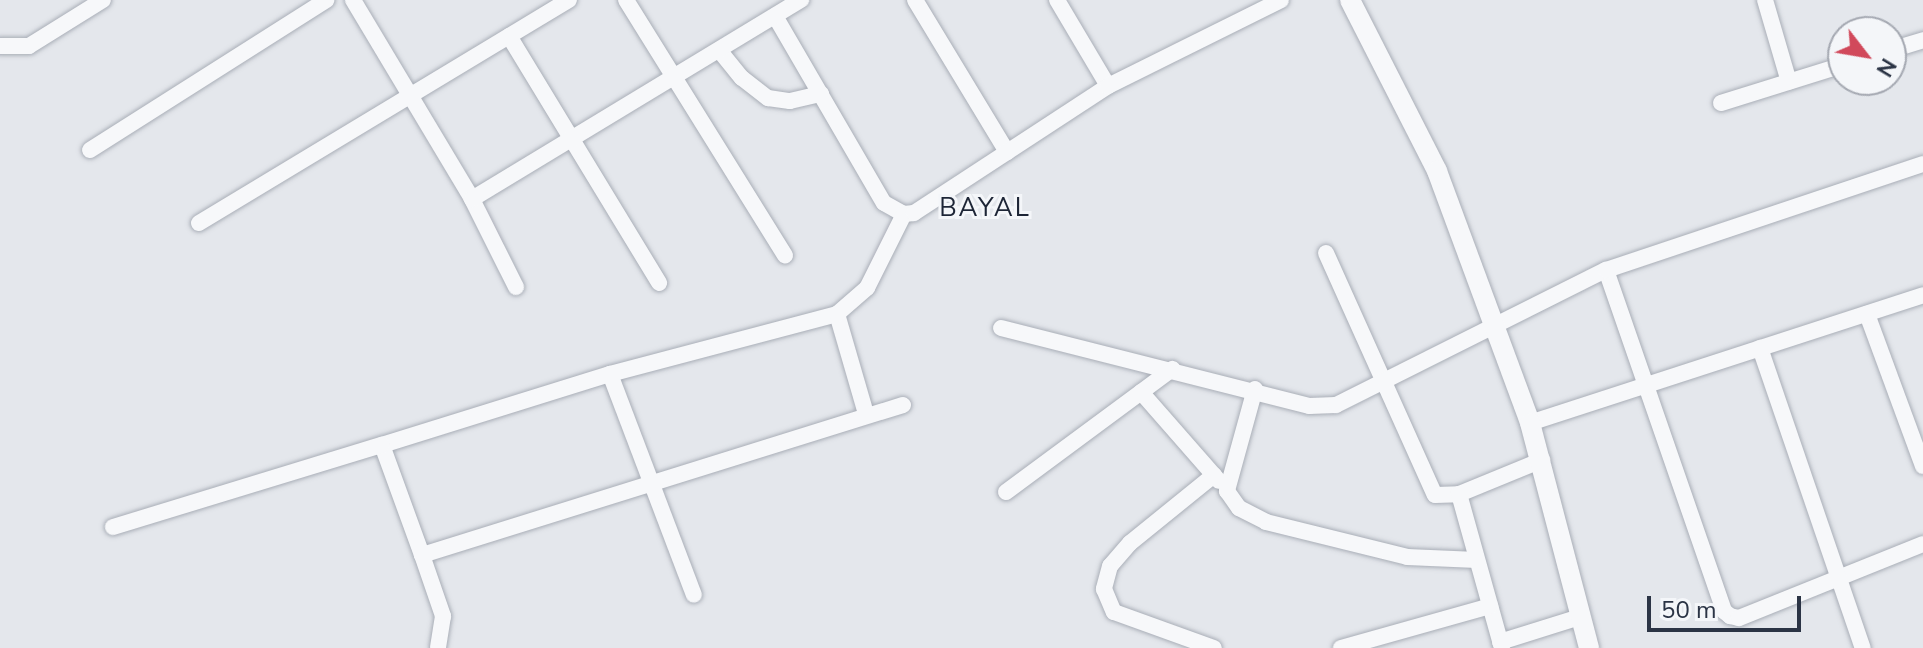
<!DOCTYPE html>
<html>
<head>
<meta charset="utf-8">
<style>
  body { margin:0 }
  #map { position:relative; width:1923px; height:648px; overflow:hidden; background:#e4e7ec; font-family:"Nunito Sans",sans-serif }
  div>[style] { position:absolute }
  .roads { filter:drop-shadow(0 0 2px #a9aeb7) drop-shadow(0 0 2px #a9aeb7) }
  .minor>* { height:16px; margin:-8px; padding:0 8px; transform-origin:8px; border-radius:8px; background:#f7f8fa }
  .tertiary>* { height:20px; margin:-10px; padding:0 10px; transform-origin:10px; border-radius:10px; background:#f7f8fa }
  span { translate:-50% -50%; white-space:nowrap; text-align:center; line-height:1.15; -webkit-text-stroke:6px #f4f6f9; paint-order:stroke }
  .neighbourhood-label { font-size:26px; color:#1d2536; letter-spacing:2px }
  .north { position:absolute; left:1827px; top:16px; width:80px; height:80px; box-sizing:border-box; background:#f4f6f9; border:2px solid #a4a8b1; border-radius:50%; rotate:121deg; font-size:22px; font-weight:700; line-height:32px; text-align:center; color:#2b3445 }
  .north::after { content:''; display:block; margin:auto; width:28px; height:36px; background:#d1495b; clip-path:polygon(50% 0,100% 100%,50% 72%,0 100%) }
  .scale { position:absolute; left:1647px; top:596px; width:154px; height:36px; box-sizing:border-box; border:4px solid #2b3445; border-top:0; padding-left:10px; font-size:24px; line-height:28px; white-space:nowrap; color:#2b3445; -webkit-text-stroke:6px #f4f6f9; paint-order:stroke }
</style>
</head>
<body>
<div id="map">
  <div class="roads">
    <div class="minor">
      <i style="left:353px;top:0;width:232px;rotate:59.1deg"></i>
      <i style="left:626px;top:0;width:301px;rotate:58.1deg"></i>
      <i style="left:915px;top:0;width:178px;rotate:58.8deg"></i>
      <i style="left:1057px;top:0;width:100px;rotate:59.3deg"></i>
      <i style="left:1765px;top:0;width:85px;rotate:73.7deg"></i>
      <i style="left:775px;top:16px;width:216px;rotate:59.8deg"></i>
      <i style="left:884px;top:203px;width:23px;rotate:29deg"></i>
      <i style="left:509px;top:36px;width:289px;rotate:58.7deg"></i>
      <i style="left:0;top:46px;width:29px"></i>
      <i style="left:29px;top:46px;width:87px;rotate:-31.9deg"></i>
      <i style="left:719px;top:50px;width:36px;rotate:51deg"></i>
      <i style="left:742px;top:78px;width:33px;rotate:38deg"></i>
      <i style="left:768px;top:98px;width:22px;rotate:8deg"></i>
      <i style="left:790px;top:101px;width:32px;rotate:-13deg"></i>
      <i style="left:1891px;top:50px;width:34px;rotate:-17deg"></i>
      <i style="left:1721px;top:103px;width:128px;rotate:-17.3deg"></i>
      <i style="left:90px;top:150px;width:280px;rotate:-32.4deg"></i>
      <i style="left:199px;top:223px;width:432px;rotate:-31.1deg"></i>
      <i style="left:1326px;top:253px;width:265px;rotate:65.8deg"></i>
      <i style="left:1435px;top:495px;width:24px;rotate:-2deg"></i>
      <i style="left:1459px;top:494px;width:90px;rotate:-22.3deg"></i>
      <i style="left:1606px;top:270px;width:361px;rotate:70.9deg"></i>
      <i style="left:1724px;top:611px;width:8px;rotate:40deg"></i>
      <i style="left:1730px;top:616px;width:9px;rotate:13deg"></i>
      <i style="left:1739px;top:618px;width:198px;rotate:-21.9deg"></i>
      <i style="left:516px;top:287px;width:98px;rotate:-116.6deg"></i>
      <i style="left:472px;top:199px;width:385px;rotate:-31.2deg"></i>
      <i style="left:837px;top:314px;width:104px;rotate:73.8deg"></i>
      <i style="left:1867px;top:314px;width:162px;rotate:69.8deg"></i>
      <i style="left:1001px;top:328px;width:318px;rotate:14.2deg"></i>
      <i style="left:1309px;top:406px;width:27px;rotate:-2deg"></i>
      <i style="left:1336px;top:405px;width:302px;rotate:-26.6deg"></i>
      <i style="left:1606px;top:270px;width:334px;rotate:-18.5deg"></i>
      <i style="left:1760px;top:348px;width:317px;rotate:71.1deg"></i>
      <i style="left:610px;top:374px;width:236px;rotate:69.2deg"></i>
      <i style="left:1255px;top:389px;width:106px;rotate:105.4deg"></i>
      <i style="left:1227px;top:491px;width:21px;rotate:55deg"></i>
      <i style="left:1239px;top:508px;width:30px;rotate:27deg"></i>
      <i style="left:1266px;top:522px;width:145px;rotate:13.9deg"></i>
      <i style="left:1407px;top:557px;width:70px;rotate:2.5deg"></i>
      <i style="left:1141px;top:392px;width:118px;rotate:48.8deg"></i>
      <i style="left:903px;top:405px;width:504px;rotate:162.68deg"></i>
      <i style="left:422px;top:555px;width:117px;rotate:-110deg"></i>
      <i style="left:382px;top:445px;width:239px;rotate:-17.3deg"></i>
      <i style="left:610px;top:374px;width:235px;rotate:-14.8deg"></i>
      <i style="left:837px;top:314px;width:40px;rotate:-41deg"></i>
      <i style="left:867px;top:288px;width:83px;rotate:-63.4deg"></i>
      <i style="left:904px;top:214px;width:10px;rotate:-6deg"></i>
      <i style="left:914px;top:213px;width:232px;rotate:-33.2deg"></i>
      <i style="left:1108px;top:86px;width:193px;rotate:-26.4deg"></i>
      <i style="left:1530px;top:423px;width:413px;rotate:-18deg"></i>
      <i style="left:1214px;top:475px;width:108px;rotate:141deg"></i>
      <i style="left:1130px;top:543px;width:30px;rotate:131deg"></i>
      <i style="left:1110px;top:566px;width:24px;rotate:105deg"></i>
      <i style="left:1104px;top:589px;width:25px;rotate:67deg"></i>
      <i style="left:1114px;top:612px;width:106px;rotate:19.8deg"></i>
      <i style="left:1006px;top:492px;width:207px;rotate:-36.5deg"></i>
      <i style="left:1459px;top:494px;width:160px;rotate:74.4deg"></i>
      <i style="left:113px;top:527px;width:281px;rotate:-17deg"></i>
      <i style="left:422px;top:555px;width:65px;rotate:71deg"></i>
      <i style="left:443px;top:616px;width:32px;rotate:99deg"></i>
      <i style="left:1500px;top:642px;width:84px;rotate:-17.4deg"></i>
      <i style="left:1341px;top:648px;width:155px;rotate:-15.7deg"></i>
    </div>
    <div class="tertiary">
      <i style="left:1350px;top:0;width:192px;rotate:63deg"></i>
      <i style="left:1437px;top:171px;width:269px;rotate:69.7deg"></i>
      <i style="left:1530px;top:423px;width:233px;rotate:75.3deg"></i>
    </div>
  </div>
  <div class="neighbourhood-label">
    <span style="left:985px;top:208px">BAYAL</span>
  </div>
  <div class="north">N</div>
  <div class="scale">50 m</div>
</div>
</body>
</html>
